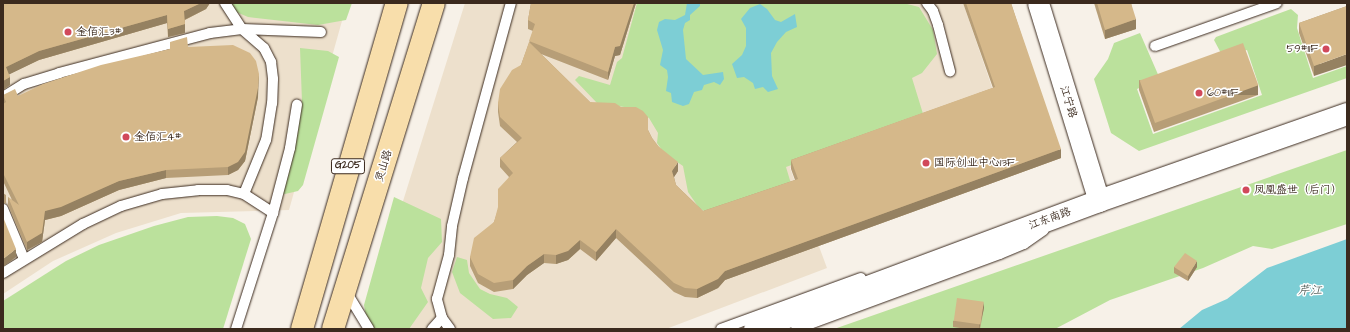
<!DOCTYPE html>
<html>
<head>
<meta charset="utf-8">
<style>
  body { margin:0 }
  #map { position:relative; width:1350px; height:332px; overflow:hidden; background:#f7f1e8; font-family:"Architects Daughter","LXGW WenKai TC",sans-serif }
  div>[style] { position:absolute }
  .built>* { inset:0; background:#ede0cc }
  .green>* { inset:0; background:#bbe19c }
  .water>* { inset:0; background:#7dced5 }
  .roads { filter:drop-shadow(0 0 1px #3b2a1e) drop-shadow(0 0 1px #3b2a1e) }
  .lane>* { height:10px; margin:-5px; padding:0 5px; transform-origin:5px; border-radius:5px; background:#fff }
  .street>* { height:21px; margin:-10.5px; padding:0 10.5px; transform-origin:10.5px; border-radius:10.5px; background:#fff }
  .secondary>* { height:22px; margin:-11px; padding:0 11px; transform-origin:11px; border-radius:11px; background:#fff }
  .highway>* { height:22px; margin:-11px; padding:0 11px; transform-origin:11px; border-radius:11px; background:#f8deab }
  .wall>* { inset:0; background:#b79e77 }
  .shaded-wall>* { inset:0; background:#958161; transform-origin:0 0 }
  .building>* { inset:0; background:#d5b88a; transform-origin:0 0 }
  .dots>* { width:11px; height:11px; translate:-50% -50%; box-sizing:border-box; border:2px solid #fff; border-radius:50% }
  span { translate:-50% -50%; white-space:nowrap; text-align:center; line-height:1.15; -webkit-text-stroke:3px #fff; paint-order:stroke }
  .shield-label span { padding:1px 3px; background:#fff; border:1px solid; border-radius:3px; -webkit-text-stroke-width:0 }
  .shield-label { font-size:10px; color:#3b2a1e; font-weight:700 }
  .poi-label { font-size:11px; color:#3b2a1e }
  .left { translate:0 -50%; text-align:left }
  .right { translate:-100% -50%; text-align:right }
  .street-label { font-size:11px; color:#3b2a1e }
  .water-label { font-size:12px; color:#4f5b55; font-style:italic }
  .frame { position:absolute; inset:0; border:4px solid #3b2a1e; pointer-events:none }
</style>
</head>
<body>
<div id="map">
  <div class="built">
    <i style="clip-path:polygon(3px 3px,347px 3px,289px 210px,181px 213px,116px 233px,53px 261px,3px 294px)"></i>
    <i style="clip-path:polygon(465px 3px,963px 3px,995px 96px,790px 168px,827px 268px,666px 329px,363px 329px)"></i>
  </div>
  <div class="green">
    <i style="clip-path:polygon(231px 3px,352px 3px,346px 20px,318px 25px,248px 17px,234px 11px)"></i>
    <i style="clip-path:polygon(637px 3px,903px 3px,919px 7px,933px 30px,937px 54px,922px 73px,912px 78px,924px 117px,786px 167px,792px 187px,713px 216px,699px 208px,688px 192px,683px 166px,664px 153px,657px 143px,658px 133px,649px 118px,631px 108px,597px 103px,575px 80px,579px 76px,610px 85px,617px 62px,622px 58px)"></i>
    <i style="clip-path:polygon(1291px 9px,1298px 15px,1297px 28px,1313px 78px,1347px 66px,1347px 78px,1139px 151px,1111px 133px,1094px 79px,1108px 59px,1114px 43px,1140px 33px,1160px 79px,1137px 89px,1153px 134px,1262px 95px,1247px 50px,1223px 57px,1214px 40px,1216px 37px)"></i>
    <i style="clip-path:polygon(300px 48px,328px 51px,339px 57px,303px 185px,298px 191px,285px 194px,281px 193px,302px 102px)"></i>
    <i style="clip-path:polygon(1347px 150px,1347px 224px,1272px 249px,1253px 246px,1203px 268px,1110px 300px,1055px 329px,834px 329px)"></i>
    <i style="clip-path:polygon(394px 197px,441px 219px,442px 242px,428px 258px,421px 288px,428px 302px,409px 329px,368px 329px,364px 305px)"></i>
    <i style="clip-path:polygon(217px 216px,233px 218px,245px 224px,251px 239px,223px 329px,3px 329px,3px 301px,66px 261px,99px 245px,154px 226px,188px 217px)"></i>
    <i style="clip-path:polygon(457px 257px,467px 260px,469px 273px,480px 289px,490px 294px,507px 298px,518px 307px,511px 318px,493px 319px,460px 293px,452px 272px)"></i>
  </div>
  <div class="water">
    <i style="clip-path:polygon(687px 3px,700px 3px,700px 6px,690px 15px,690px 20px,685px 23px,683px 30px,686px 59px,703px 75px,723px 72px,724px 79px,720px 85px,714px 82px,704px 85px,702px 90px,694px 92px,689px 104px,683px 106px,672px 102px,671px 93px,666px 91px,668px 77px,667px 70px,660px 65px,663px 50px,657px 30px,659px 22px,665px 19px,675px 20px,685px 15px)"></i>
    <i style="clip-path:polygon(760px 4px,767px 9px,775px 20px,781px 22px,795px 14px,797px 27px,786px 32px,777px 42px,771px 53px,772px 76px,778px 89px,768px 92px,763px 87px,755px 89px,753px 83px,744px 77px,737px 78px,732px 64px,742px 55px,746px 46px,746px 28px,741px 19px,750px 8px)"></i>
    <i style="clip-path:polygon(1347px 239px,1347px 329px,1179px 329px,1202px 310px,1227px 299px,1267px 268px)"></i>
  </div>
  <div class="roads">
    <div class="lane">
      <i style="left:225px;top:3px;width:31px;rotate:57deg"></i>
      <i style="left:242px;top:29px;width:29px;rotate:41deg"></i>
      <i style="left:264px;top:48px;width:16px;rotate:63deg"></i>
      <i style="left:271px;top:62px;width:17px;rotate:83deg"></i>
      <i style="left:273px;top:79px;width:24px;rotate:92deg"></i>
      <i style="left:272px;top:103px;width:37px;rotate:99deg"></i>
      <i style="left:266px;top:140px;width:58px;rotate:112.2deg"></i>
      <i style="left:927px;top:3px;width:10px;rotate:53deg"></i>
      <i style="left:933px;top:11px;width:15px;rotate:70deg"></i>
      <i style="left:938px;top:25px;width:48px;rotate:75.4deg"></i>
      <i style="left:1155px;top:46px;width:129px;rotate:-19.4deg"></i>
      <i style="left:3px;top:97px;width:25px;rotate:-32deg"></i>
      <i style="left:24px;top:84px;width:37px;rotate:-17deg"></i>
      <i style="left:59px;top:73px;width:156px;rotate:-14.8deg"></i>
      <i style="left:210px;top:33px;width:32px;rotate:-7deg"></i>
      <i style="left:242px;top:29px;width:79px;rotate:2.2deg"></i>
      <i style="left:3px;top:209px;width:54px;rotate:67.2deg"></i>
      <i style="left:3px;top:273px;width:94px;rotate:-31.5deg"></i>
      <i style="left:83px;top:224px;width:42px;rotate:-25.3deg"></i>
      <i style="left:121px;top:206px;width:43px;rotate:-16.3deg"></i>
      <i style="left:162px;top:194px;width:36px;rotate:-6deg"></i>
      <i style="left:198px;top:190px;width:29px"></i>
      <i style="left:227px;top:190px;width:17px;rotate:13deg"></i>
      <i style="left:244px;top:194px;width:35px;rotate:33deg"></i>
      <i style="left:347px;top:293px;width:42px;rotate:58.6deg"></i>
      <i style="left:236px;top:329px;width:122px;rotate:-72.3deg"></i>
      <i style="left:273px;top:213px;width:67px;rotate:-75.3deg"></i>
      <i style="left:290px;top:148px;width:44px;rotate:-80.8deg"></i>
      <i style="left:432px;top:329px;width:15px;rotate:-48deg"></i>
      <i style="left:450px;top:329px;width:14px;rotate:-126deg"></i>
      <i style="left:442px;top:318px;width:20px;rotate:-105deg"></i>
      <i style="left:437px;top:299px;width:46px;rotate:-74.7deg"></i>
      <i style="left:449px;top:255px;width:29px;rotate:-84deg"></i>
      <i style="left:452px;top:226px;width:49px;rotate:-77.1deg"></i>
      <i style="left:463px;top:178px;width:181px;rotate:-74.7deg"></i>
      <i style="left:721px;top:329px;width:149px;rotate:-20deg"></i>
      <i style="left:796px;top:329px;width:217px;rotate:-20.2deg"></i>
      <i style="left:1000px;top:254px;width:26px;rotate:-23deg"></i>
      <i style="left:1024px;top:244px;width:24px;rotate:-35deg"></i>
    </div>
    <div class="street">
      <i style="left:1038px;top:3px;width:207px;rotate:72.9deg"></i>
    </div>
    <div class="secondary">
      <i style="left:755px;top:329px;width:367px;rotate:-20.4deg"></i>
      <i style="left:1099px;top:201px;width:263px;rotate:-19.3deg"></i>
    </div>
    <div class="highway">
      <i style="left:302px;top:329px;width:340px;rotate:-73.8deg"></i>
      <i style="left:333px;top:329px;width:341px;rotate:-72.8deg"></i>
    </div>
  </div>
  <div class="wall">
    <i style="clip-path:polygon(3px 3px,210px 3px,206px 9px,185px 20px,185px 33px,168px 37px,167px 23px,39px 60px,9px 74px,10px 77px,10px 85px,3px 90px)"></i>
    <i style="clip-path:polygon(531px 3px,636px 3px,620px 55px,615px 56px,608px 80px,541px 54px,590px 102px,648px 130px,652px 138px,658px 146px,678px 171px,674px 177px,676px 185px,703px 211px,795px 180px,791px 169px,791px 160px,993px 88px,963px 3px,1011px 3px,1061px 158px,725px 280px,718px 288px,697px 298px,685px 297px,674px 292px,616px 238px,596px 261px,580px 249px,568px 260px,556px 264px,544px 263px,527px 275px,513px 289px,494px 292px,478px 283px,470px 266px,470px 257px,494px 222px,509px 177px,500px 167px,500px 158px,517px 142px,500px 126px,498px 112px,498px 103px,521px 65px,529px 43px,533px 31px,528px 29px,528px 20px)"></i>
    <i style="clip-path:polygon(1094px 3px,1131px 3px,1136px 29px,1105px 39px)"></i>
    <i style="clip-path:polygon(1347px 6px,1314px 76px,1299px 33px,1299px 23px)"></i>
    <i style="clip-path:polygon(170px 42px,188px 47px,258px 97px,245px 161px,238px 170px,228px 175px,166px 178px,119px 190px,61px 216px,45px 220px,42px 242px,27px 250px,8px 205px,8px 197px,12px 200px,3px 181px,3px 95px,18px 96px,170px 49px)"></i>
    <i style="clip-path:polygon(1139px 80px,1258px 95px,1154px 132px,1139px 90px)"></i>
    <i style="clip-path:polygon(3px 193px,6px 195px,6px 203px,3px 204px)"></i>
    <i style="clip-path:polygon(1174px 267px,1197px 267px,1188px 281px,1174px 273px)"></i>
    <i style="clip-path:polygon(984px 308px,980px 329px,967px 329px,953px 327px,953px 321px)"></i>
  </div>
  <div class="shaded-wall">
    <i style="clip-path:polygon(201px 3px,210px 3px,206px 9px,184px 20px,184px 11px)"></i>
    <i style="clip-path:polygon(634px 3px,636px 3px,620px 55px,615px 56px,608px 80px,608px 72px,615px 47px)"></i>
    <i style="clip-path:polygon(167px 15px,167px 23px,39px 60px,6px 76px,6px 67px,39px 51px)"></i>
    <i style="clip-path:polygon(1136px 19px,1136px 29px,1105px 39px,1105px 30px)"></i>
    <i style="clip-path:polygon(185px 24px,185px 33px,168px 37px,168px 29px)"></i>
    <i style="clip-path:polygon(1347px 54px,1347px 65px,1314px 76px,1314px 66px)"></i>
    <i style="clip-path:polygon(259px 74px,258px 97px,245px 161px,238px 170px,228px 175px,228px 167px)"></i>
    <i style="clip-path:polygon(10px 77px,10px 85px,3px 90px,3px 81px)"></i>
    <i style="left:1258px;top:85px;width:10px;height:110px;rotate:90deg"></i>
    <i style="clip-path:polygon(1061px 149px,1061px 158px,725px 280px,718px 288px,697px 298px,697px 289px,725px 271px)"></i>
    <i style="clip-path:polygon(678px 162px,678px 171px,672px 180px,672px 171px)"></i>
    <i style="clip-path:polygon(166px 170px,166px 178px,119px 190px,61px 216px,45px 220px,42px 242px,27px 250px,27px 242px,45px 211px,119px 181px)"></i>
    <i style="clip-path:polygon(616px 229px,616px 238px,596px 261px,596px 252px)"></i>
    <i style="clip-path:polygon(580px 240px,580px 249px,568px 260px,556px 264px,556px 255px)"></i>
    <i style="clip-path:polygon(16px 249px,16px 257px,3px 267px,3px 259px)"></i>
    <i style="clip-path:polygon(544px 254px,544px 263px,527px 275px,513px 289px,513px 280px,527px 266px)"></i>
    <i style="clip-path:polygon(1197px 261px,1197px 267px,1188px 281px,1188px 276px)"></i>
    <i style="clip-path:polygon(984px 302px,984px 308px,979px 329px,979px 326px)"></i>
  </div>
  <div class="building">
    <i style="clip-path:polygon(3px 3px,201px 3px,184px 11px,185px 24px,168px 29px,167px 15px,39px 51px,6px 67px,10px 77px,3px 81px)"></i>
    <i style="clip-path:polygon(531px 3px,634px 3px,620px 46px,615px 47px,608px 72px,529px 41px,535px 24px,528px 20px)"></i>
    <i style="clip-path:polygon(966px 3px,1011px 3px,1061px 149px,725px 271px,718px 279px,697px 289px,685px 288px,674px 283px,616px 229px,596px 252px,580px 240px,568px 251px,556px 255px,544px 254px,527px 266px,513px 280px,494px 283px,478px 274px,470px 257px,474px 238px,494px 222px,498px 207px,498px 189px,513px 173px,500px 158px,522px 138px,500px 117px,498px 103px,500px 89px,512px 70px,521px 65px,529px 42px,590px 102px,615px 103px,621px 107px,636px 107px,643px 111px,648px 117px,648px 130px,652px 138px,658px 146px,678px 162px,672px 171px,676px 185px,703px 211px,798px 179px,791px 160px,995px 87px)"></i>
    <i style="clip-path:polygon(1097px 3px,1131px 3px,1136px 19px,1105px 30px)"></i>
    <i style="clip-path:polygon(1347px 6px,1347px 54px,1314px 66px,1299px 23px)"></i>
    <i style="clip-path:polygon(187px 37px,188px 47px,233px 45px,250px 53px,256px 61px,259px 74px,258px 88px,245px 152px,238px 162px,228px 167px,166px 170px,119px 181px,61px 207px,45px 211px,42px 233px,27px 242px,8px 197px,19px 205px,3px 173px,3px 104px,6px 102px,3px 95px,15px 89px,18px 96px,43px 84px,101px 65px,170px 49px,170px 42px)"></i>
    <i style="left:1243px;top:43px;width:45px;height:110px;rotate:70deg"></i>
    <i style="clip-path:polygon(3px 217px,16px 249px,3px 259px)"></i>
    <i style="clip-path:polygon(1185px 253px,1197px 261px,1188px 276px,1174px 267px)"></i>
    <i style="left:957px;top:298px;width:27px;height:23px;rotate:8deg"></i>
  </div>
  <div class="dots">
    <i style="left:68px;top:32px;background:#d1495b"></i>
    <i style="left:1326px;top:49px;background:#d1495b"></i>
    <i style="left:1199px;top:93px;background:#d1495b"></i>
    <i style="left:126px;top:137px;background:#d1495b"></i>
    <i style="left:926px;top:163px;background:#d1495b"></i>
    <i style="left:1246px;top:190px;background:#d1495b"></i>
  </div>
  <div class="shield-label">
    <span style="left:348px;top:166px">G205</span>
  </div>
  <div class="poi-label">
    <span class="left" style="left:76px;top:32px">金佰汇3#</span>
    <span class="right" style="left:1318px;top:49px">59#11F</span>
    <span class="left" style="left:1207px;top:93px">60#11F</span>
    <span class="left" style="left:134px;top:137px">金佰汇4#</span>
    <span class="left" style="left:934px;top:163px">国际创业中心13F</span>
    <span class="left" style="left:1254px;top:190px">凤凰盛世（后门）</span>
  </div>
  <div class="street-label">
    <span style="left:1068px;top:102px;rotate:73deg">江宁路</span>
    <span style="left:384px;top:166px;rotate:-73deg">灵山路</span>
    <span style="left:1050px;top:219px;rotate:-20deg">江东南路</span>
  </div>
  <div class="water-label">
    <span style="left:1310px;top:291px">芹江</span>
  </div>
  <div class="frame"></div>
</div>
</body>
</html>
